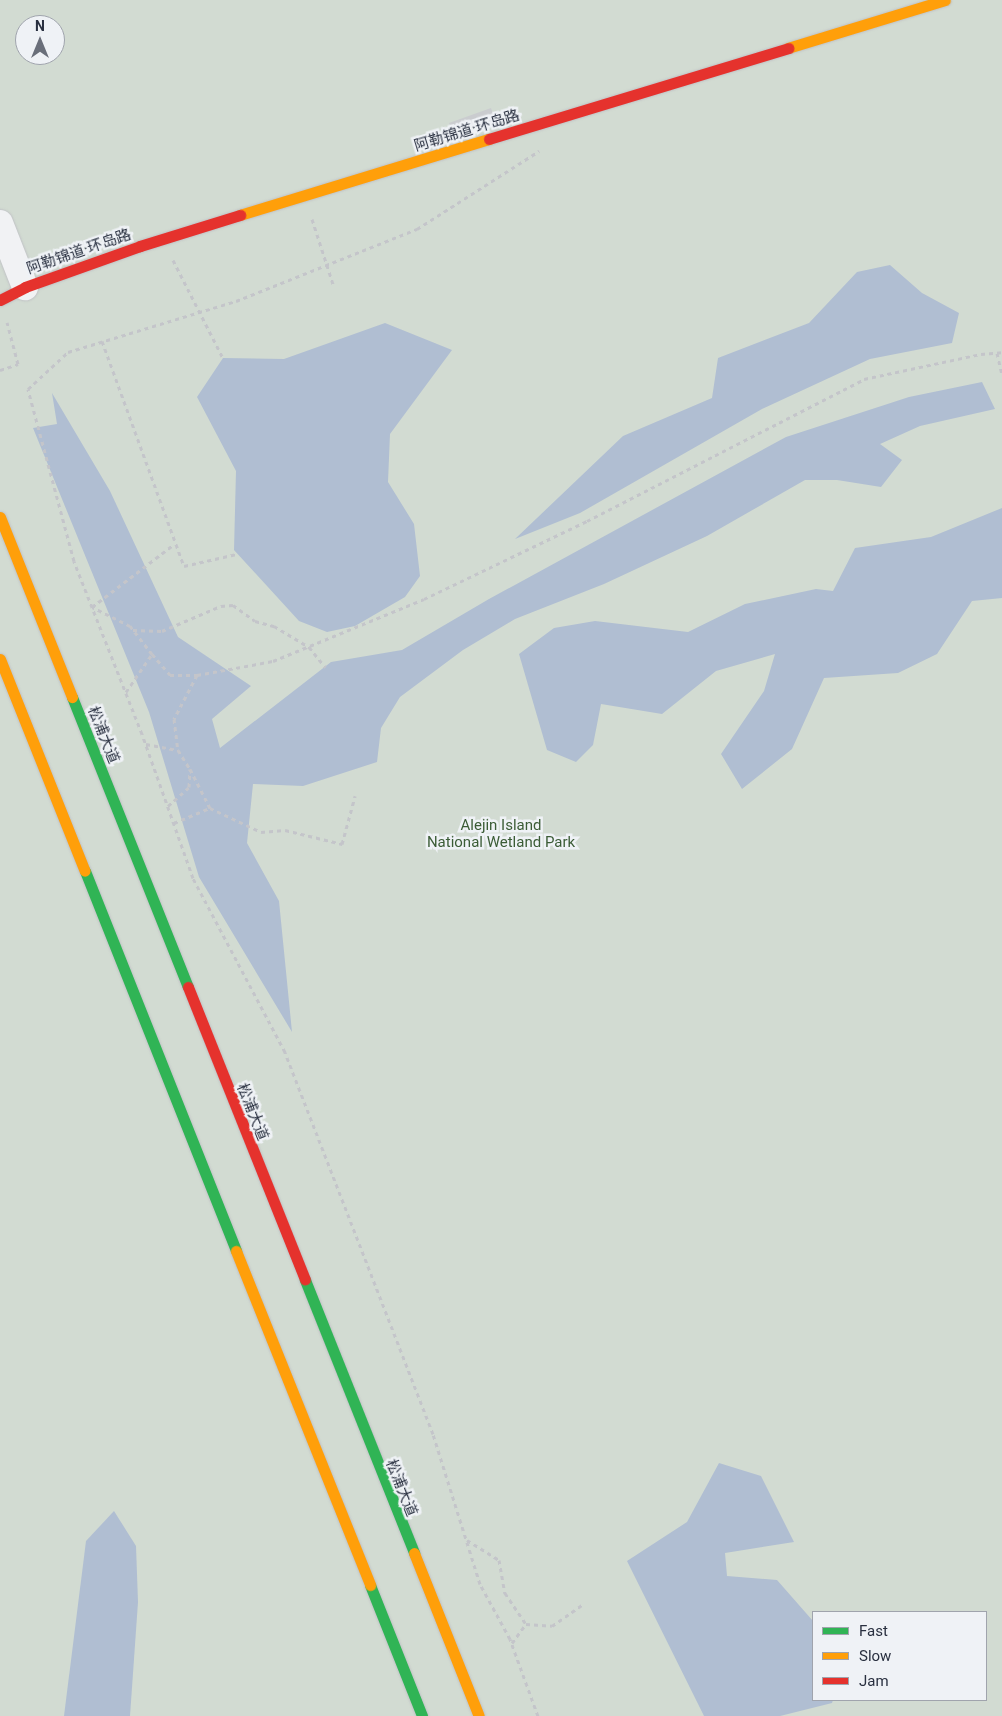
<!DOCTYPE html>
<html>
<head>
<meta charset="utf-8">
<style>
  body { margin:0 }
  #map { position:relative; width:1002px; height:1716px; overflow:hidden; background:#e2e4e7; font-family:Roboto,"Noto Sans SC",sans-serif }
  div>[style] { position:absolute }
  .green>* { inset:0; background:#d2dbd2 }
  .water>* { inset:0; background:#b0bed2 }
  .building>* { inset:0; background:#cacccf }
  .path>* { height:3px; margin-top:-1.5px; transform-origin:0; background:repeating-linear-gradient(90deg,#c4c5ca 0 4px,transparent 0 8px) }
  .roads { filter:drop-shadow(0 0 1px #c0c2c5) drop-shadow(0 0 1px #c0c2c5) }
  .street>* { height:26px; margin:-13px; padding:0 13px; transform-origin:13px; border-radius:13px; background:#f1f2f4 }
  .fast>* { height:11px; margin:-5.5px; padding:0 5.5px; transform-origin:5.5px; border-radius:5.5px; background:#30b455 }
  .slow>* { height:11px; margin:-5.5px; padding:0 5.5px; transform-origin:5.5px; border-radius:5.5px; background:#ff9f0a }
  .jam>* { height:11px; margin:-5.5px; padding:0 5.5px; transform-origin:5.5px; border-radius:5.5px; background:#e5322d }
  span { translate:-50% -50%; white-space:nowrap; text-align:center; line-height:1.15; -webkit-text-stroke:5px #eff2f6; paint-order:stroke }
  .street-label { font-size:15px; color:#293040 }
  .park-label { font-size:15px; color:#3b5c36 }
  .legend { position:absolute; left:812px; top:1611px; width:175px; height:90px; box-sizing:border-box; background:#eff2f6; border:1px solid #a0a4ad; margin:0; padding:6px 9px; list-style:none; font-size:15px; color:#293040 }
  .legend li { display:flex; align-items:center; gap:10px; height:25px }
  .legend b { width:25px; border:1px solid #a0a4ad }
  .north { position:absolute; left:15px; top:15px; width:50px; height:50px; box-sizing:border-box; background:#eff2f6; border:1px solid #a0a4ad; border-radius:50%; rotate:0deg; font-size:14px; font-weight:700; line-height:20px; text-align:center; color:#293040 }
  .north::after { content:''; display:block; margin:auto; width:18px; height:22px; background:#6a6f7a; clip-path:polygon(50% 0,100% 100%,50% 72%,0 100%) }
</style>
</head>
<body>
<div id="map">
  <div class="green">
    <i style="clip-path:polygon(evenodd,0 0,1002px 0,1002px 1716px,0 1716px,0 0,25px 25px,55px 25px,55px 55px,25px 55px,25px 25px,0 0,813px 1612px,986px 1612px,986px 1700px,813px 1700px,813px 1612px)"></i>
  </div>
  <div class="water">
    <i style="clip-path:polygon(890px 265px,922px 293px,959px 313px,952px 343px,870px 359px,762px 409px,580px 513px,515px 539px,623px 436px,712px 398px,718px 358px,809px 323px,857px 272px)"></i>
    <i style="clip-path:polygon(385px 323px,452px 350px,390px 434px,388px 482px,414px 524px,420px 576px,405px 597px,355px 626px,327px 632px,299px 621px,234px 550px,236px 471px,197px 397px,223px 358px,284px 359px)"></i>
    <i style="clip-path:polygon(982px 382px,995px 409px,920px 426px,880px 444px,902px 460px,881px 487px,837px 480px,805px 480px,707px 536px,604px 584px,515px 619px,463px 650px,400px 697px,381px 728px,377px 762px,303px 786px,253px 784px,247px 843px,279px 901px,292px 1032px,199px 877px,149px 712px,33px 428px,57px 424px,52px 393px,110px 491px,178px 637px,251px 686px,212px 719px,220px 748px,331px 662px,402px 650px,489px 599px,786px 437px,909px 397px)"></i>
    <i style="clip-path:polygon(1002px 508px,1002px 598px,972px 601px,937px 654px,898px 673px,824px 678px,792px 749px,742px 789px,721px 754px,764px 691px,775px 654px,716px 671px,662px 714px,601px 704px,593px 745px,576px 762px,547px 750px,519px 654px,554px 628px,595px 621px,688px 632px,745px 604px,816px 589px,833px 591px,855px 548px,931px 537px)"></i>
    <i style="clip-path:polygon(719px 1463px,761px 1476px,794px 1542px,725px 1553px,727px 1576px,777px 1580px,813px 1621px,813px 1700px,833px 1700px,832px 1703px,780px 1716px,704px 1716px,627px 1561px,687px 1522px)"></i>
    <i style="clip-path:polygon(114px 1511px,136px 1546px,138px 1602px,130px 1716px,64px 1716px,86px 1541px)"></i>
  </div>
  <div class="building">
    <i style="clip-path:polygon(491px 108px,495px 121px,453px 134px,449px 123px)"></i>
  </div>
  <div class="path">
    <i style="left:312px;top:219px;width:71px;rotate:72.1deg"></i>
    <i style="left:173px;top:260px;width:110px;rotate:63deg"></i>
    <i style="left:102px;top:341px;width:239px;rotate:70deg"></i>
    <i style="left:184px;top:566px;width:54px;rotate:-12.8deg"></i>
    <i style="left:997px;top:353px;width:23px;rotate:77deg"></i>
    <i style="left:0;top:370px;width:19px;rotate:-18deg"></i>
    <i style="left:18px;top:364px;width:43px;rotate:-104.7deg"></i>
    <i style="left:133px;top:630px;width:29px;rotate:2deg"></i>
    <i style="left:162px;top:631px;width:64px;rotate:-23deg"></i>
    <i style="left:221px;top:606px;width:12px;rotate:-5deg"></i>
    <i style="left:233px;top:605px;width:27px;rotate:36deg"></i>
    <i style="left:255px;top:621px;width:20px;rotate:15deg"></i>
    <i style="left:274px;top:626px;width:41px;rotate:31deg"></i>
    <i style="left:309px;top:647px;width:26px;rotate:51deg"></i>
    <i style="left:152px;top:654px;width:36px;rotate:-128deg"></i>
    <i style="left:130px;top:626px;width:42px;rotate:-153.4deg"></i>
    <i style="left:92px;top:607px;width:102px;rotate:-37.4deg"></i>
    <i style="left:197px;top:675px;width:77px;rotate:-10.4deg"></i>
    <i style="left:273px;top:661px;width:163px;rotate:-22.3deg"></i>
    <i style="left:424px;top:599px;width:181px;rotate:-25.6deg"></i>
    <i style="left:587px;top:521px;width:311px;rotate:-27.1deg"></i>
    <i style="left:864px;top:379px;width:120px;rotate:-12.1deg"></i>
    <i style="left:981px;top:354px;width:21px;rotate:-5deg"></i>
    <i style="left:126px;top:692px;width:46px;rotate:-55.6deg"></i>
    <i style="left:152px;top:654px;width:28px;rotate:49deg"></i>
    <i style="left:170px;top:675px;width:27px"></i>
    <i style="left:197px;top:675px;width:50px;rotate:117.6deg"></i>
    <i style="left:174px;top:719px;width:31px;rotate:83deg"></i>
    <i style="left:146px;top:744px;width:33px;rotate:11deg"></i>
    <i style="left:178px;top:750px;width:22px;rotate:58deg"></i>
    <i style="left:168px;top:806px;width:28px;rotate:-42deg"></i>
    <i style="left:189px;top:787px;width:18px;rotate:-87deg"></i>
    <i style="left:190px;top:769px;width:44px;rotate:62.9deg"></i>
    <i style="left:174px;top:823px;width:39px;rotate:-23deg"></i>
    <i style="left:210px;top:808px;width:56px;rotate:25.2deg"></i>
    <i style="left:261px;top:832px;width:24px;rotate:-5deg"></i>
    <i style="left:285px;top:830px;width:59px;rotate:13.8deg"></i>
    <i style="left:342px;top:844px;width:50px;rotate:-74.8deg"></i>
    <i style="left:467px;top:1540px;width:38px;rotate:32deg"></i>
    <i style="left:499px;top:1560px;width:34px;rotate:80deg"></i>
    <i style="left:505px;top:1593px;width:37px;rotate:56deg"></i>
    <i style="left:512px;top:1643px;width:24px;rotate:-54deg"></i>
    <i style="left:526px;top:1624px;width:26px;rotate:4deg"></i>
    <i style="left:552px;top:1626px;width:37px;rotate:-35deg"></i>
    <i style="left:538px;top:1716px;width:82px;rotate:-110deg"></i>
    <i style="left:510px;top:1639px;width:63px;rotate:-118.6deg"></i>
    <i style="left:480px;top:1584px;width:157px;rotate:-107.4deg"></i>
    <i style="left:433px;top:1434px;width:410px;rotate:-111.2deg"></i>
    <i style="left:285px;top:1052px;width:197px;rotate:-117.9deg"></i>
    <i style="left:193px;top:878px;width:153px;rotate:-109.5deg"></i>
    <i style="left:142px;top:734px;width:186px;rotate:-111.5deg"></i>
    <i style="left:74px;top:561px;width:178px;rotate:-105deg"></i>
    <i style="left:28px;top:389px;width:54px;rotate:-42.8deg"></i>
    <i style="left:68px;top:352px;width:176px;rotate:-16.9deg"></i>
    <i style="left:236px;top:301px;width:195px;rotate:-21.7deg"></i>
    <i style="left:417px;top:229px;width:145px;rotate:-32.6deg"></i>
  </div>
  <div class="roads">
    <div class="street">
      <i style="left:0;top:223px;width:69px;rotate:68.7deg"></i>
    </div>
    <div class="fast">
      <i style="left:72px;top:697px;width:312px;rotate:68.2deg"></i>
      <i style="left:85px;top:871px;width:409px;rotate:68.3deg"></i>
      <i style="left:305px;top:1280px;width:294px;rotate:68.2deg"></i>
      <i style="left:370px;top:1585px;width:141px;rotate:68.3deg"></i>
    </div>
    <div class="slow">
      <i style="left:788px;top:48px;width:164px;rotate:-17deg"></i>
      <i style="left:240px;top:215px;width:260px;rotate:-17deg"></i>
      <i style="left:0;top:517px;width:194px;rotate:68.2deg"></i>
      <i style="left:0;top:659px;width:228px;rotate:68.2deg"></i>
      <i style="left:236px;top:1251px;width:360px;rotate:68.1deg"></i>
      <i style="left:414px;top:1553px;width:175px;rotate:68.3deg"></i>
    </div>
    <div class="jam">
      <i style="left:489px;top:139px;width:313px;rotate:-16.9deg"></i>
      <i style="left:0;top:300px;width:28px;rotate:-27deg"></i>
      <i style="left:25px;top:287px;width:122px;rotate:-19.6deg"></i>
      <i style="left:140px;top:246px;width:105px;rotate:-17.2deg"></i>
      <i style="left:188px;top:987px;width:315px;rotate:68.2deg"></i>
    </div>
  </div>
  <div class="street-label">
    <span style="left:467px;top:131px;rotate:-17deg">阿勒锦道·环岛路</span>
    <span style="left:79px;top:252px;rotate:-19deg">阿勒锦道·环岛路</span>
    <span style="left:103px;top:735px;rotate:68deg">松浦大道</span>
    <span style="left:252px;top:1112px;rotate:68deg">松浦大道</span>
    <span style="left:401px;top:1488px;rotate:68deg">松浦大道</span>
  </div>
  <div class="park-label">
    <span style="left:501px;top:834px">Alejin Island<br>National Wetland Park</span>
  </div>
  <ul class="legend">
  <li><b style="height:6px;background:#30b455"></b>Fast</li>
  <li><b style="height:6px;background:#ff9f0a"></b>Slow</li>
  <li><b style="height:6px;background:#e5322d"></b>Jam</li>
  </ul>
  <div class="north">N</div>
</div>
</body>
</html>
